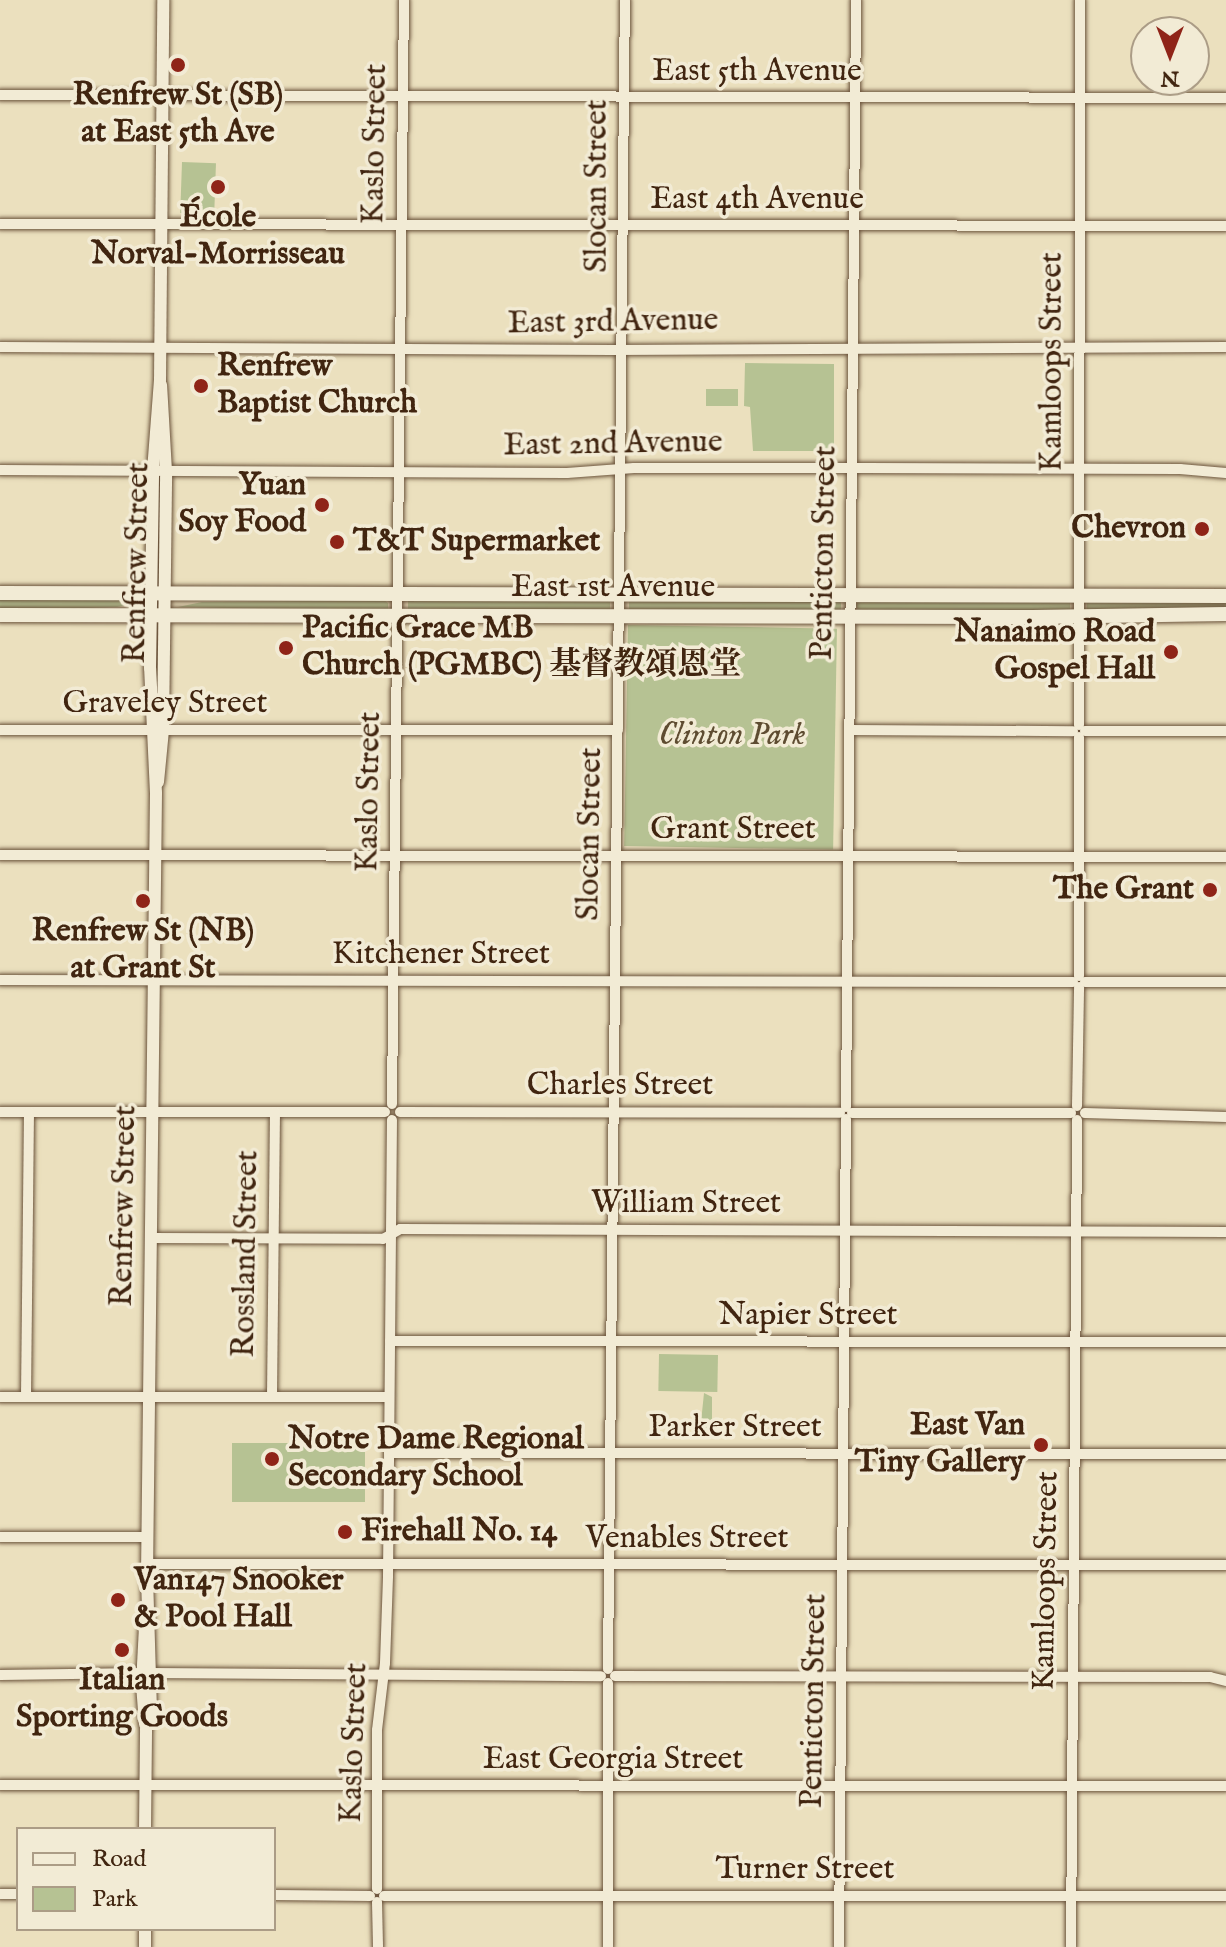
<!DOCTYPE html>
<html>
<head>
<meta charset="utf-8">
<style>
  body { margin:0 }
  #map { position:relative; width:1226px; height:1947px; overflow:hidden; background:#ebe0be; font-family:"IM FELL English","Noto Serif SC",serif }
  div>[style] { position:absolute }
  .green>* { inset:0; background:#b6c293; transform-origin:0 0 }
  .roads { filter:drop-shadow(0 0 2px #6c543c) drop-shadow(0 0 2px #6c543c) }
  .minor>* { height:10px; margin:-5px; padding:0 5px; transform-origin:5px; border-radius:5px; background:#f2ebd5 }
  .tertiary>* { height:12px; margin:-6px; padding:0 6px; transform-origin:6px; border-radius:6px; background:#f2ebd5 }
  .secondary>* { height:14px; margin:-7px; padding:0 7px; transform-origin:7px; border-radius:7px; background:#f2ebd5 }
  .dots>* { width:22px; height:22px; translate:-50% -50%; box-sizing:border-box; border:4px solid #f2ebd5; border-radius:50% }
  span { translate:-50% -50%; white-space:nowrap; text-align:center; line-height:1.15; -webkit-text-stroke:7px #f2ebd5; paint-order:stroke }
  .street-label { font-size:32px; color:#412510 }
  .poi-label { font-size:32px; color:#412510; font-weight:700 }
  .left { translate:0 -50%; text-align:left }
  .right { translate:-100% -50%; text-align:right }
  .park-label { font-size:32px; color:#5e4c31; font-style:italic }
  .legend { position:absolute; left:16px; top:1827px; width:260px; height:104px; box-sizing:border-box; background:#f2ebd5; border:2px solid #ab9c86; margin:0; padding:10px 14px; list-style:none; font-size:24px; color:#412510 }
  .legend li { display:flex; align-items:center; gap:16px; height:40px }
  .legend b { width:40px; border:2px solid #ab9c86 }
  .north { position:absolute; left:1130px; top:16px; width:80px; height:80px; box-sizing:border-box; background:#f2ebd5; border:2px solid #ab9c86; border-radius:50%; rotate:180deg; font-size:22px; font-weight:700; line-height:32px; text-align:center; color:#412510 }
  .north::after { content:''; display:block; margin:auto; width:28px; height:36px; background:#8f2418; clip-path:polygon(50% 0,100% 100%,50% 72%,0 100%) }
</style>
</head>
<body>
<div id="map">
  <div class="green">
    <i style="left:182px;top:162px;width:34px;height:51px;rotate:2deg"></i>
    <i style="clip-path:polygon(745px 363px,834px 364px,834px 451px,753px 451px,750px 407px,744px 406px)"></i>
    <i style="left:706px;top:389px;width:32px;height:17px"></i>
    <i style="clip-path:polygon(0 597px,113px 598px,138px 603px,117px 607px,0 611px)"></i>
    <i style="left:408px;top:599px;width:202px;height:13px"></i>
    <i style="left:629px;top:599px;width:212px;height:13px"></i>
    <i style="clip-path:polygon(384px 600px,388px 603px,388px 612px,178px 607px,202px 602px)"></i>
    <i style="clip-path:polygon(1070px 600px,1070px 612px,858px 610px,856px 605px,858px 601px)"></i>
    <i style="clip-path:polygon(1087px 601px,1226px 602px,1226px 607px,1087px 610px)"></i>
    <i style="left:628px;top:625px;width:209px;height:221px;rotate:1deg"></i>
    <i style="left:659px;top:1354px;width:59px;height:37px;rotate:1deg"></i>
    <i style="clip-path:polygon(704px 1393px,712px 1397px,712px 1433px,700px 1432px)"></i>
    <i style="left:232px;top:1443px;width:133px;height:59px"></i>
  </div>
  <div class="roads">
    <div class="minor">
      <i style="left:0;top:95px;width:1226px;rotate:0.14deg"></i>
      <i style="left:0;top:224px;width:1226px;rotate:0.09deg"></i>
      <i style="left:0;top:347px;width:613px;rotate:0.28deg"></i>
      <i style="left:613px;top:350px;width:613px;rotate:-0.28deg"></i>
      <i style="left:0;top:470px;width:567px;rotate:0.3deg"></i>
      <i style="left:567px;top:473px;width:67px;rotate:-4.3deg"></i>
      <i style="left:634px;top:468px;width:231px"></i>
      <i style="left:865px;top:468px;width:315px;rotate:0.2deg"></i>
      <i style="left:1180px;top:469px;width:46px;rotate:5deg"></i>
      <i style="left:1079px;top:725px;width:725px;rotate:-89.92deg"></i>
      <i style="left:0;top:730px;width:618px"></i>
      <i style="left:849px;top:730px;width:224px;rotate:0.3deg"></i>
      <i style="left:1085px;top:731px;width:141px"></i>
      <i style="left:0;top:855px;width:1226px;rotate:0.09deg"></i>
      <i style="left:1079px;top:976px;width:239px;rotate:-90deg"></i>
      <i style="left:0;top:980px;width:1073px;rotate:0.11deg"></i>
      <i style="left:1085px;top:982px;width:141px"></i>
      <i style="left:392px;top:1104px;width:1104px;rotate:-89.38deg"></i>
      <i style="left:1077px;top:1106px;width:119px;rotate:-89deg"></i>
      <i style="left:846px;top:1107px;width:1107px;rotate:-89.48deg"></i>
      <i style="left:0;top:1112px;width:385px"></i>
      <i style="left:400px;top:1112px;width:440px;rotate:0.1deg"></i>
      <i style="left:852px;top:1113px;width:219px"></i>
      <i style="left:1085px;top:1113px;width:141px;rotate:1.6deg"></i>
      <i style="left:150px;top:1238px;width:233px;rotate:0.2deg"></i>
      <i style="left:383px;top:1239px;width:20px;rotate:-30deg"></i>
      <i style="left:400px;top:1229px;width:826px;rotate:0.21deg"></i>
      <i style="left:390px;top:1341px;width:836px;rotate:0.07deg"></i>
      <i style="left:0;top:1397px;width:389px"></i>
      <i style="left:26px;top:1397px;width:285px;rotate:-89.4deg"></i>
      <i style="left:272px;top:1397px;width:285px;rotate:-89.4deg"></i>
      <i style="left:389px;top:1453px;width:837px;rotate:0.07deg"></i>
      <i style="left:0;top:1537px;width:148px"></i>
      <i style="left:147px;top:1564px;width:1079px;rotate:0.05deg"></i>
      <i style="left:608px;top:1669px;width:1669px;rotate:-89.42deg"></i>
      <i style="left:151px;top:1673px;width:450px;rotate:0.4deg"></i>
      <i style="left:0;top:1675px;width:142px;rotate:-0.8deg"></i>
      <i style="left:615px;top:1676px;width:595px;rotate:0.1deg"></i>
      <i style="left:1210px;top:1677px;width:16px;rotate:14deg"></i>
      <i style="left:0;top:1785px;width:1226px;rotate:0.05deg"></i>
      <i style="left:377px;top:1889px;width:159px;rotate:-90deg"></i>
      <i style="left:377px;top:1730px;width:67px;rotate:-83.2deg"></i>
      <i style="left:385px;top:1663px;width:87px;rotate:-88deg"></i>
      <i style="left:388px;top:1576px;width:456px;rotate:-89.5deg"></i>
      <i style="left:0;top:1894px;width:18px"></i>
      <i style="left:274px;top:1895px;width:96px;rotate:0.6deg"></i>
      <i style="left:384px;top:1896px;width:842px"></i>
      <i style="left:377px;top:1902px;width:45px;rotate:88.7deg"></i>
      <i style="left:608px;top:1947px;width:264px;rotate:-90deg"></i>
      <i style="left:839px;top:1947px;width:828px;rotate:-89.52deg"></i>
      <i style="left:1071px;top:1947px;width:827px;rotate:-89.58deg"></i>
    </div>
    <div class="tertiary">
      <i style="left:158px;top:782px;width:52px;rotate:-84.5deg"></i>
      <i style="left:163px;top:730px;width:259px;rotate:-89.3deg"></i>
      <i style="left:166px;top:471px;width:86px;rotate:-93.3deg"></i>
      <i style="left:145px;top:1724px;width:40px;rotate:-94.3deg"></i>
      <i style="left:142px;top:1684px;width:57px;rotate:-87deg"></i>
      <i style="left:145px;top:1829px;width:100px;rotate:-89.4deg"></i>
      <i style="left:146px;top:1729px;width:19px;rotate:-74deg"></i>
      <i style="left:151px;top:1711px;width:136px;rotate:-91.7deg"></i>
      <i style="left:147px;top:1575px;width:782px;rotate:-89.34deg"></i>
      <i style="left:156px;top:793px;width:125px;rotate:-92.7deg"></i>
      <i style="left:150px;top:668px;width:197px;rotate:-89.1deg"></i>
      <i style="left:153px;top:471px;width:91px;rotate:-85.6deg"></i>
      <i style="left:160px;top:380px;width:380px;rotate:-89.5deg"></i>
      <i style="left:145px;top:1929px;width:18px;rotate:90deg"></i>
    </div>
    <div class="secondary">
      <i style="left:0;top:593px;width:1226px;rotate:0.14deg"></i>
      <i style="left:0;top:615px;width:1033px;rotate:0.11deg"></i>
      <i style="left:1033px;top:617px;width:193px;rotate:-0.9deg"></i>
    </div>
  </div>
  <div class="dots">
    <i style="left:178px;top:65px;background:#8f2418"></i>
    <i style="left:218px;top:187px;background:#8f2418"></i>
    <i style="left:201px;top:386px;background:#8f2418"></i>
    <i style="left:322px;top:505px;background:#8f2418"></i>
    <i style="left:1202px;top:529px;background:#8f2418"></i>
    <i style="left:337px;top:542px;background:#8f2418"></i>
    <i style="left:286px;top:648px;background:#8f2418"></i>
    <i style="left:1171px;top:652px;background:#8f2418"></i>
    <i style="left:1210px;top:890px;background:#8f2418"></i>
    <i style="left:143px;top:901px;background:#8f2418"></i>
    <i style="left:1041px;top:1445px;background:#8f2418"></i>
    <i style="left:272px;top:1459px;background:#8f2418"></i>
    <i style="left:345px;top:1532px;background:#8f2418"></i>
    <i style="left:118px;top:1600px;background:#8f2418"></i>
    <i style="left:122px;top:1650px;background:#8f2418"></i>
  </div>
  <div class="street-label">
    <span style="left:757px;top:72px">East 5th Avenue</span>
    <span style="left:376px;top:144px;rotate:-89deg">Kaslo Street</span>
    <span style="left:598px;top:186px;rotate:-90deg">Slocan Street</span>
    <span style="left:757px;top:200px">East 4th Avenue</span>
    <span style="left:613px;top:323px;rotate:-1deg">East 3rd Avenue</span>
    <span style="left:1053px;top:362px;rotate:-90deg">Kamloops Street</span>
    <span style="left:613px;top:445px;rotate:-1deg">East 2nd Avenue</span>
    <span style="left:825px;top:553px;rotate:-89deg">Penticton Street</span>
    <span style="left:138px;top:563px;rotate:-89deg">Renfrew Street</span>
    <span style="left:613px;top:588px">East 1st Avenue</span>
    <span style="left:165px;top:704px">Graveley Street</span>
    <span style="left:370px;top:792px;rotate:-89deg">Kaslo Street</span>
    <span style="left:733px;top:830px">Grant Street</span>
    <span style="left:591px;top:834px;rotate:-89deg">Slocan Street</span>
    <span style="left:441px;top:955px">Kitchener Street</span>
    <span style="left:620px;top:1086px">Charles Street</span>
    <span style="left:686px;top:1204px">William Street</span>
    <span style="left:125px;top:1206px;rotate:-89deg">Renfrew Street</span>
    <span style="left:247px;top:1254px;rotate:-89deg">Rossland Street</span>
    <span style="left:808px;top:1316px">Napier Street</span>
    <span style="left:735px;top:1428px">Parker Street</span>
    <span style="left:687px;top:1539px">Venables Street</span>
    <span style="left:1047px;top:1581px;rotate:-89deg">Kamloops Street</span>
    <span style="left:815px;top:1701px;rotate:-89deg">Penticton Street</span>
    <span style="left:355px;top:1743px;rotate:-88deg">Kaslo Street</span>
    <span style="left:613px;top:1760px">East Georgia Street</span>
    <span style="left:805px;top:1870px">Turner Street</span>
  </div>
  <div class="poi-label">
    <span style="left:178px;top:115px">Renfrew St (SB)<br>at East 5th Ave</span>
    <span style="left:218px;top:237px">École<br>Norval-Morrisseau</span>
    <span class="left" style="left:217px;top:386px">Renfrew<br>Baptist Church</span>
    <span class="right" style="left:306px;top:505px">Yuan<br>Soy Food</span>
    <span class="right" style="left:1186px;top:529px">Chevron</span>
    <span class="left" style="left:353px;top:542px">T&amp;T Supermarket</span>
    <span class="left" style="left:302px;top:648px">Pacific Grace MB<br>Church (PGMBC) 基督教頌恩堂</span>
    <span class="right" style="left:1155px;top:652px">Nanaimo Road<br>Gospel Hall</span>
    <span class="right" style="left:1194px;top:890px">The Grant</span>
    <span style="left:143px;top:951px">Renfrew St (NB)<br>at Grant St</span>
    <span class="right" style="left:1025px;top:1445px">East Van<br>Tiny Gallery</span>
    <span class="left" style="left:288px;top:1459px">Notre Dame Regional<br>Secondary School</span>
    <span class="left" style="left:361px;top:1532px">Firehall No. 14</span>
    <span class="left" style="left:134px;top:1600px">Van147 Snooker<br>&amp; Pool Hall</span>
    <span style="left:122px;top:1700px">Italian<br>Sporting Goods</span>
  </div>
  <div class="park-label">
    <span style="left:732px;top:736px">Clinton Park</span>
  </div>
  <ul class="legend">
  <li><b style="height:10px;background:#f2ebd5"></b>Road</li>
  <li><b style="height:22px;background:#b6c293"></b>Park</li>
  </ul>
  <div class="north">N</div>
</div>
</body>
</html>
